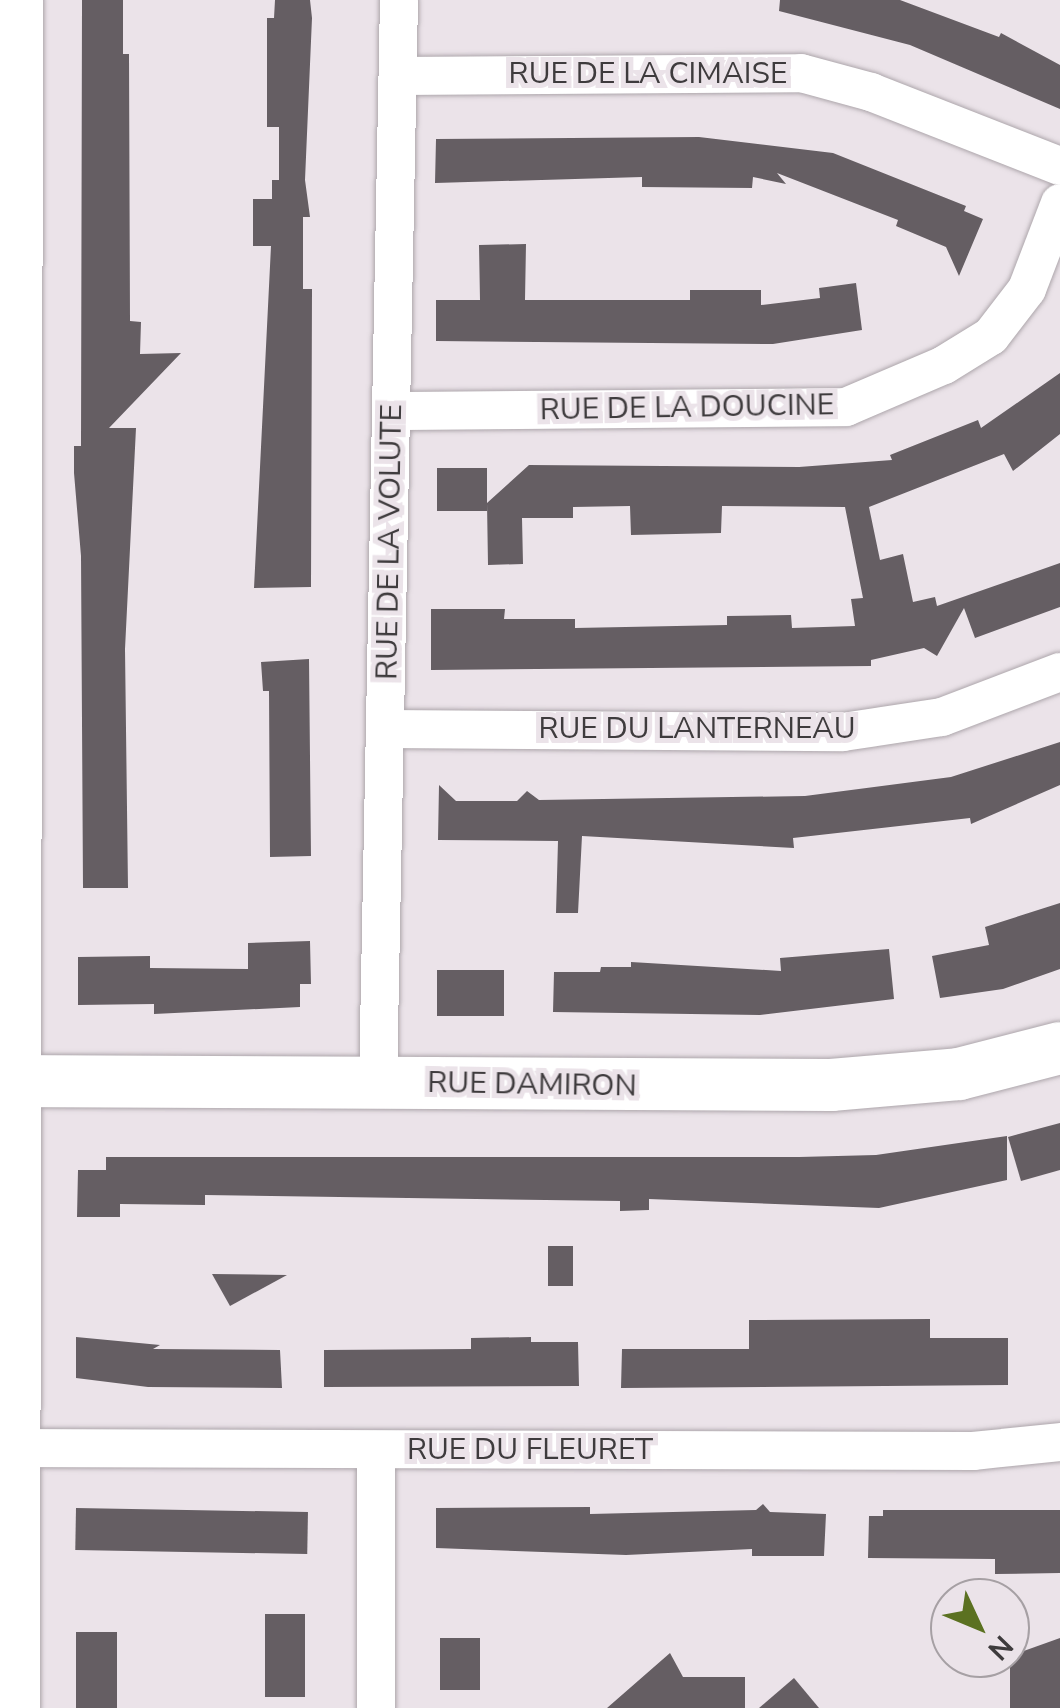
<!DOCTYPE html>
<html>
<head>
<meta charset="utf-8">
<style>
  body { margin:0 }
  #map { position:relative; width:1060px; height:1708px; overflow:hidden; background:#ebe3e9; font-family:"Nunito Sans",sans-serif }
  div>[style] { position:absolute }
  .building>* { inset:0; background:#655e63; transform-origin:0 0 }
  .roads { filter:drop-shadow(0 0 2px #ada6ab) drop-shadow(0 0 2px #ada6ab) }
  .street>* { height:38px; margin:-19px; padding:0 19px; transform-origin:19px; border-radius:19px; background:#fff }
  .secondary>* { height:52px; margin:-26px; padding:0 26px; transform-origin:26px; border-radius:26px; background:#fff }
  span { translate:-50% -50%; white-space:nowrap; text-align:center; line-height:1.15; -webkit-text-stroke:10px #ebe3e9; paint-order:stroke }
  .street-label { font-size:30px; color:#3e3b3d }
  .north { position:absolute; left:930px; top:1578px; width:100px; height:100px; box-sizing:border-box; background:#ebe3e9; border:2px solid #a6a0a4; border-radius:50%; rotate:134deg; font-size:28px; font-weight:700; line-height:40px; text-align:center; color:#3e3b3d }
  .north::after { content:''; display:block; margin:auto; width:35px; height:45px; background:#5b7121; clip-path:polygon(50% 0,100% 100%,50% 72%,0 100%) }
</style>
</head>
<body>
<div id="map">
  <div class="building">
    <i style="clip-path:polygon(82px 0,123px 0,123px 54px,129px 54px,130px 321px,141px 322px,140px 354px,181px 353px,109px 428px,136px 428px,125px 649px,128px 888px,83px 888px,81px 556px,74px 473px,74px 446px,81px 446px)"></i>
    <i style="clip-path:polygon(275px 0,310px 0,312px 18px,305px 180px,310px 217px,303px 217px,303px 289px,312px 289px,311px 587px,254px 588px,271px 246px,253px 246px,253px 199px,272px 199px,272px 180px,279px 180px,279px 127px,267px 127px,267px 18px,274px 18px)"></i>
    <i style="clip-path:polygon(780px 0,900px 0,999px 37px,1001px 33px,1060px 65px,1060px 109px,910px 45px,779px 11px)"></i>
    <i style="clip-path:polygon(699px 137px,833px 153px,966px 206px,964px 211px,983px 219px,959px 276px,946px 247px,896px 226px,898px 220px,777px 173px,786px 184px,753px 177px,752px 188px,642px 187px,642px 177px,435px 183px,436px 139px)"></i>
    <i style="clip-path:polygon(526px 244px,525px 300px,690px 300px,690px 290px,761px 290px,761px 305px,820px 298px,819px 288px,856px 283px,862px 330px,773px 344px,436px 341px,436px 300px,480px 300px,479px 245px)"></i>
    <i style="clip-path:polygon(1060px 373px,1060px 434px,1013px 471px,1004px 454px,869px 507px,880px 560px,903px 554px,913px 602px,935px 597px,937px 606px,1060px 563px,1060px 607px,975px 638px,964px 608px,937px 656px,924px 648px,871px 660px,871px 666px,431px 670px,431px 609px,505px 609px,504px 619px,575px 619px,575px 628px,727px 625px,727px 616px,791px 615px,792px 628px,855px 626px,851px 599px,863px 598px,845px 507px,722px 506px,721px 533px,631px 535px,630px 506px,573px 507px,573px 518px,522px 518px,523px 564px,488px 565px,487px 503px,529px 465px,799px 467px,892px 460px,890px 455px,978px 420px,981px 428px)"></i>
    <i style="left:437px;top:468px;width:50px;height:43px"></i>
    <i style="clip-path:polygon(309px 659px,311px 856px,270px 857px,269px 691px,263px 691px,261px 662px)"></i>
    <i style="clip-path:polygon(1060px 742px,1060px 785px,971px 824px,970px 818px,793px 838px,794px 848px,582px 836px,578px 913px,556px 913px,558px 841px,438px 840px,439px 785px,456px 801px,517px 801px,527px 791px,539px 800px,805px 796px,951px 777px)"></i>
    <i style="clip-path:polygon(1060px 903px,1060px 969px,1003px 989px,940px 998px,932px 956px,989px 945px,985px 927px)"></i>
    <i style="clip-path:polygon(310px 941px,311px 984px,300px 984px,300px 1007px,154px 1014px,154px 1004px,78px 1005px,78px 957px,150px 956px,150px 968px,248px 969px,248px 943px)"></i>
    <i style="clip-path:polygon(889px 949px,894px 999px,760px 1015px,553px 1012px,554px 972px,600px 972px,601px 967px,631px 967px,631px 962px,781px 971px,780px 958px)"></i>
    <i style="left:437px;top:970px;width:67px;height:46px"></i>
    <i style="clip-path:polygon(1060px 1123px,1060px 1170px,1021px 1181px,1008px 1137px)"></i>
    <i style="clip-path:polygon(1007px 1136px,1007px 1180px,879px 1208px,649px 1199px,649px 1210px,620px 1211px,620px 1201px,205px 1195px,205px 1205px,120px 1204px,120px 1217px,77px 1217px,78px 1170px,106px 1170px,106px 1157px,799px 1157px,876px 1155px)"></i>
    <i style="left:548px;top:1246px;width:25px;height:40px"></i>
    <i style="clip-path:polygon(212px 1274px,287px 1275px,230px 1306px)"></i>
    <i style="clip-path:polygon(930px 1319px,930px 1338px,1008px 1338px,1008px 1385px,621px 1388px,622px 1349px,749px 1349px,749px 1320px)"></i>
    <i style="clip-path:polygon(76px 1337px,160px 1345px,153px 1349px,280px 1350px,282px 1388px,148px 1387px,76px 1378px)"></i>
    <i style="clip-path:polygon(531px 1337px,531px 1342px,578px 1342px,579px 1386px,324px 1387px,324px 1350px,471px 1349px,471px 1338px)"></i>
    <i style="clip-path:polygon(763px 1504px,770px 1512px,826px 1514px,824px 1556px,752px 1556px,752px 1549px,626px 1555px,436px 1548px,436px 1508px,590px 1507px,590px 1514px,756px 1510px)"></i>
    <i style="left:76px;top:1508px;width:232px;height:42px;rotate:1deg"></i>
    <i style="clip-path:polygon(883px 1510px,1060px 1510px,1060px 1573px,995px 1574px,995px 1559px,868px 1558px,869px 1516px,883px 1516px)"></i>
    <i style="left:265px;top:1614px;width:40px;height:83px"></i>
    <i style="left:76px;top:1632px;width:41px;height:76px"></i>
    <i style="left:440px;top:1638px;width:40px;height:52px"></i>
    <i style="clip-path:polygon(1060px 1638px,1060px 1708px,1010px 1708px,1010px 1656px)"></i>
    <i style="clip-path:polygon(670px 1653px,683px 1677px,745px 1677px,745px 1708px,607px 1708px)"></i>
    <i style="clip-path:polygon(794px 1678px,819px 1708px,759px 1708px)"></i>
  </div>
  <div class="roads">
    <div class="street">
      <i style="left:399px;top:76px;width:402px;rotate:-0.4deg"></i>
      <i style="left:801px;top:73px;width:73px;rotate:15.2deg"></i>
      <i style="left:871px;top:92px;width:203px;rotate:21.4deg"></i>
      <i style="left:394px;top:411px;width:452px;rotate:-0.5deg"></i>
      <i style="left:846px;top:407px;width:107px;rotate:-23.2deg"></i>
      <i style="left:944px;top:365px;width:55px;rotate:-31.7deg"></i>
      <i style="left:991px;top:336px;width:59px;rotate:-52.5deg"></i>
      <i style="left:1027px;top:289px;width:92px;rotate:-69deg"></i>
      <i style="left:386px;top:729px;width:457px;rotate:0.4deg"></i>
      <i style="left:843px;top:732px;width:100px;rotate:-8.6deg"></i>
      <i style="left:942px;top:717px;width:126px;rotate:-20.9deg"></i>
      <i style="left:378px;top:1083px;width:1083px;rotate:-88.89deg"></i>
      <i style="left:0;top:1448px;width:973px;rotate:0.18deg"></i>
      <i style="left:973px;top:1451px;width:87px;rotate:-5.9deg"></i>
      <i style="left:376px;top:1450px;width:258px;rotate:90deg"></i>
    </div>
    <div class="secondary">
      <i style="left:0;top:1081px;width:831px;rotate:0.28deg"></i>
      <i style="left:831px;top:1085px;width:128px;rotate:-4.9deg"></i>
      <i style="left:959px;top:1074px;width:104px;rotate:-14.4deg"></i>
      <i style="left:14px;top:1708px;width:1708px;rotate:-89.9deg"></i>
    </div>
  </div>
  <div class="street-label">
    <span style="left:648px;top:74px">RUE DE LA CIMAISE</span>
    <span style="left:687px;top:408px;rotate:-1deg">RUE DE LA DOUCINE</span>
    <span style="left:390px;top:542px;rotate:-89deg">RUE DE LA VOLUTE</span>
    <span style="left:697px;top:729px">RUE DU LANTERNEAU</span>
    <span style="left:532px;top:1085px;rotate:1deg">RUE DAMIRON</span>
    <span style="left:530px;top:1450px">RUE DU FLEURET</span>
  </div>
  <div class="north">N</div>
</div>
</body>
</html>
